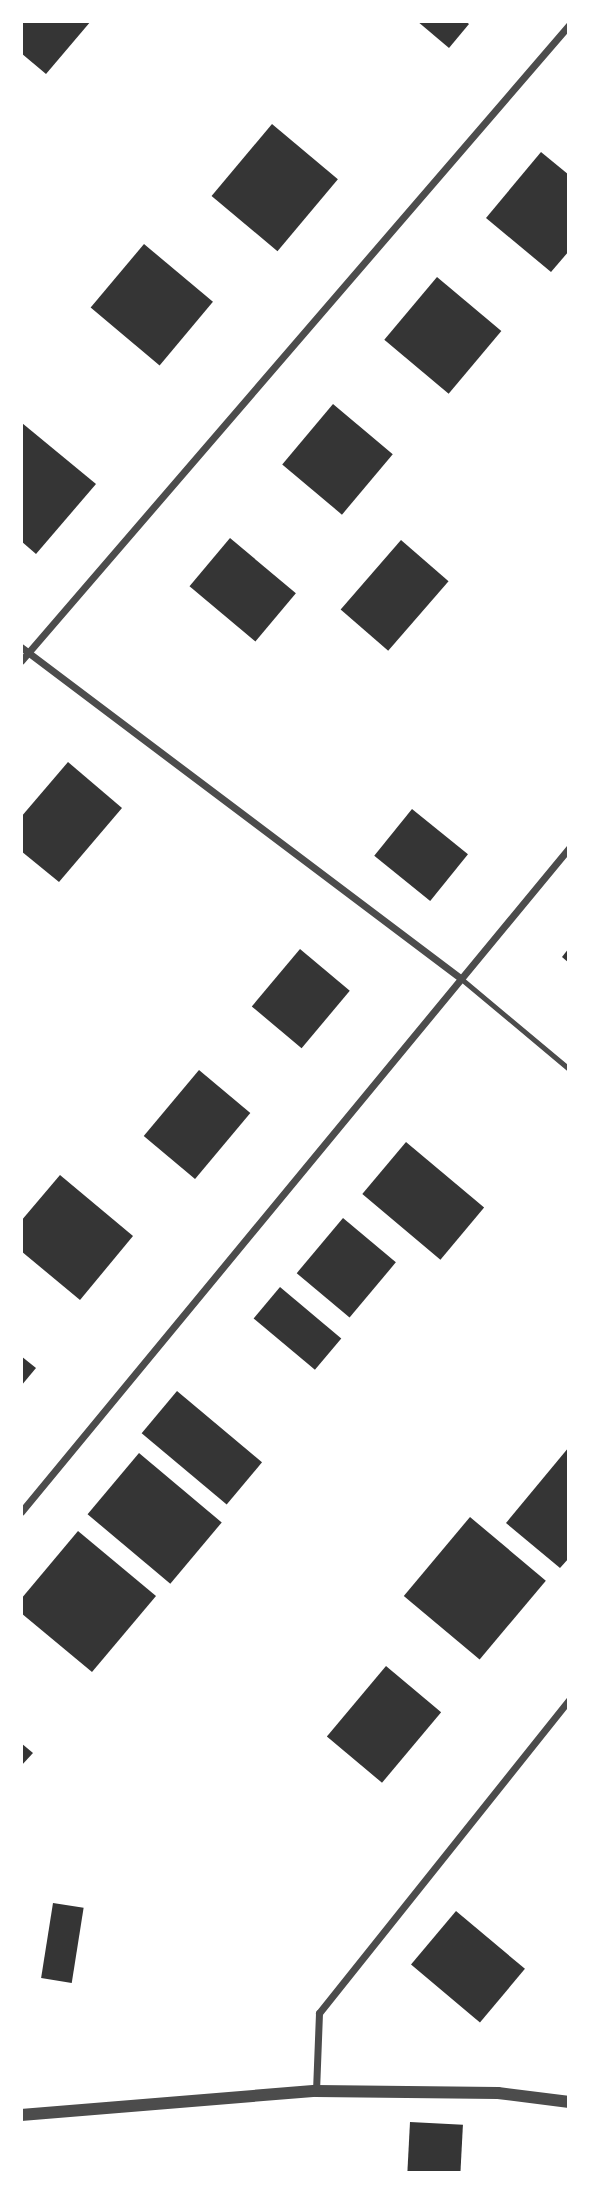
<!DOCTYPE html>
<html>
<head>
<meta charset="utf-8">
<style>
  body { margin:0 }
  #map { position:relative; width:590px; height:2194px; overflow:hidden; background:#fff; font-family:"PT Sans",sans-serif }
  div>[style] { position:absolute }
  .building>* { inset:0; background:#353535; transform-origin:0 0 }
  .service>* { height:5px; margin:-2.5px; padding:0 2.5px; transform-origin:2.5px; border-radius:2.5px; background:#4c4c4c }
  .minor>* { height:7px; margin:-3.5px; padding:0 3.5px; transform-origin:3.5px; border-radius:3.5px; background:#4c4c4c }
  .tertiary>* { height:12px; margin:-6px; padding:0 6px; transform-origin:6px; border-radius:6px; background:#4c4c4c }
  span { translate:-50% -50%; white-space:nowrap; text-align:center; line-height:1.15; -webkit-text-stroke:7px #fff; paint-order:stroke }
  .frame { position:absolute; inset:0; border:23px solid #fff; pointer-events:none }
</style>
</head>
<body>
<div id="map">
  <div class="building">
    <i style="clip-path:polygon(21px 21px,91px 21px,46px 74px,21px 53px)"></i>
    <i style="clip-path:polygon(417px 21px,465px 21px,469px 24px,449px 48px)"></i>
    <i style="left:272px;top:124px;width:86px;height:94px;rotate:40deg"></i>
    <i style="clip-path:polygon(541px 152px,569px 175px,569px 251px,551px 272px,486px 218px)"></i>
    <i style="left:144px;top:244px;width:90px;height:83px;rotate:40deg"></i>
    <i style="left:437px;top:277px;width:84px;height:82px;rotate:40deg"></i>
    <i style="left:333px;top:404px;width:78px;height:79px;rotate:40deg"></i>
    <i style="clip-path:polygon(22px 423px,96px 484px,36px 554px,21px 541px)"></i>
    <i style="left:230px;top:538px;width:86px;height:63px;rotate:40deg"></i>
    <i style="left:401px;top:540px;width:63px;height:92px;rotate:41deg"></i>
    <i style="clip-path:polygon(68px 762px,122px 808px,59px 882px,21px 851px,21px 817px)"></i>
    <i style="left:412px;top:809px;width:72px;height:60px;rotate:39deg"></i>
    <i style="clip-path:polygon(569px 948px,569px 963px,562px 957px)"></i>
    <i style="left:300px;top:949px;width:65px;height:75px;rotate:40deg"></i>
    <i style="left:199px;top:1070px;width:67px;height:86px;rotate:40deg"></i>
    <i style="left:406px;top:1142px;width:102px;height:68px;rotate:40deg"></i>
    <i style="clip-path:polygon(60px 1175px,133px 1236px,80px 1300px,21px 1251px,21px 1221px)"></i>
    <i style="left:343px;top:1218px;width:69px;height:72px;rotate:40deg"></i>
    <i style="left:280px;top:1287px;width:80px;height:41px;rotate:40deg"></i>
    <i style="clip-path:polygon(21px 1356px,36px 1368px,21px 1386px)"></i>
    <i style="left:177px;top:1391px;width:111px;height:55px;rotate:40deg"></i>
    <i style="clip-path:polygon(569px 1447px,569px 1558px,560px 1568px,506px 1523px)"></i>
    <i style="left:139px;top:1453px;width:108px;height:80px;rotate:40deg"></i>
    <i style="left:470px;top:1517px;width:99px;height:103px;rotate:40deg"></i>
    <i style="clip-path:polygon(78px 1531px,156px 1596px,92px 1672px,21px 1613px,21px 1599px)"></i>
    <i style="left:386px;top:1666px;width:72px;height:92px;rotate:40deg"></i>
    <i style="clip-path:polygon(21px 1743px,33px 1753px,21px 1766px)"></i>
    <i style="left:53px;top:1903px;width:31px;height:76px;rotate:9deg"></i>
    <i style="left:456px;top:1911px;width:90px;height:70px;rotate:40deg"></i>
    <i style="left:410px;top:2122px;width:53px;height:51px;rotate:3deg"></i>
  </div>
  <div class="service">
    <i style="left:459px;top:977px;width:143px;rotate:39.9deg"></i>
  </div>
  <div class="minor">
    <i style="left:21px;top:647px;width:548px;rotate:37deg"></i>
    <i style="left:21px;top:661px;width:840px;rotate:-49.25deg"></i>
    <i style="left:21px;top:1512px;width:861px;rotate:-50.47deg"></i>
    <i style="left:316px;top:2091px;width:78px;rotate:-87.8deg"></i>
    <i style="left:319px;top:2013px;width:401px;rotate:-51.4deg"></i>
  </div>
  <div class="tertiary">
    <i style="left:21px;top:2115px;width:296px;rotate:-4.7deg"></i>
    <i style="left:316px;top:2091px;width:182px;rotate:0.6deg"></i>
    <i style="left:498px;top:2093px;width:72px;rotate:7.2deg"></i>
  </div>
  <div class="frame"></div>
</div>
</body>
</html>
